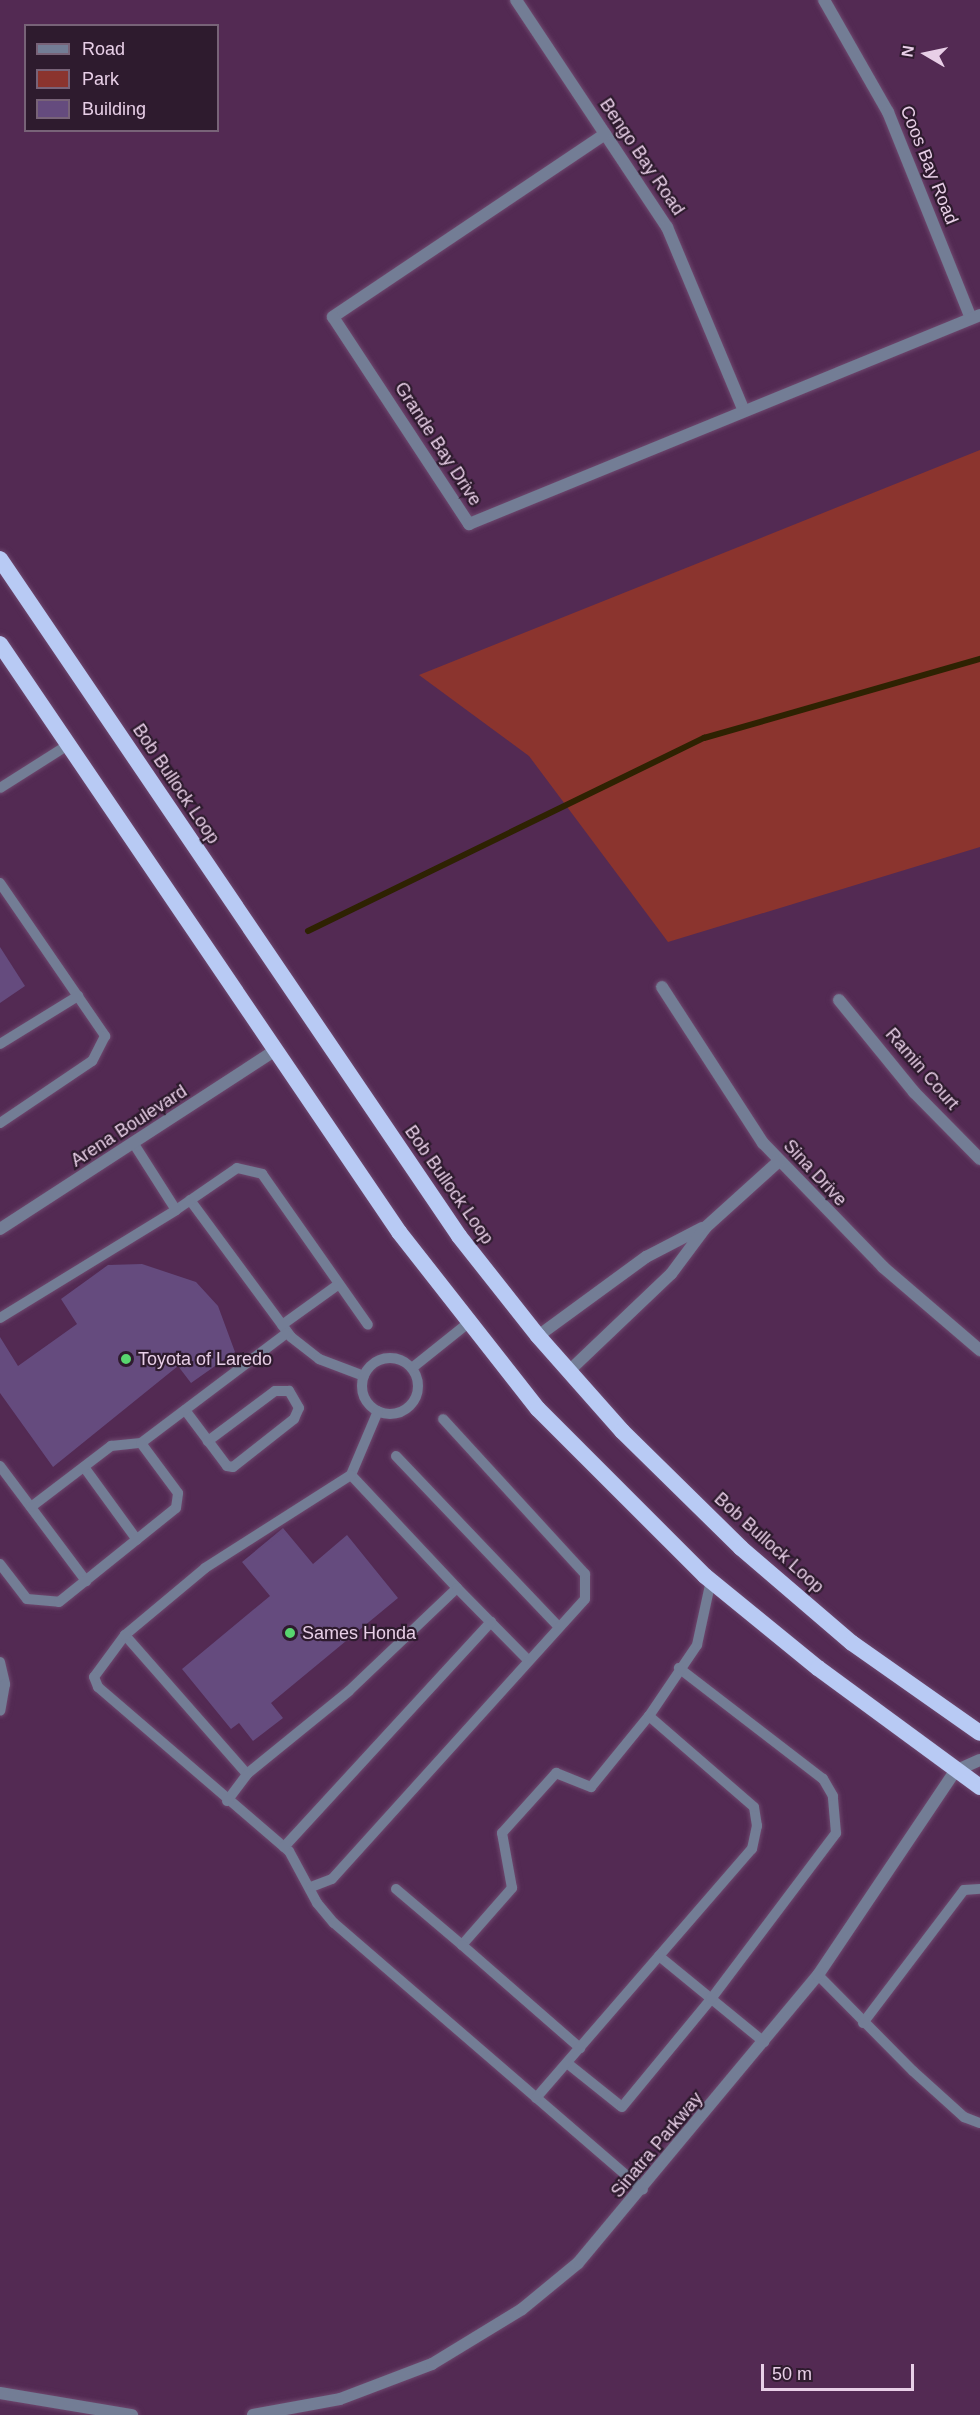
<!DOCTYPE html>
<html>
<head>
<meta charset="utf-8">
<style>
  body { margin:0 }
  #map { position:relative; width:980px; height:2415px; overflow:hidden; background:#532a53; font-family:Arial,sans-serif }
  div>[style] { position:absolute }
  .green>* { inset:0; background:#8b342e }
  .stream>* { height:6px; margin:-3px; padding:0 3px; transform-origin:3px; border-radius:3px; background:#2e2202 }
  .building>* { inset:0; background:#654b7e }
  .roads { filter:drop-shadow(0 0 2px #6e486e) drop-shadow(0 0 2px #6e486e) }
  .service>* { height:10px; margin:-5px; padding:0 5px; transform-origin:5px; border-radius:5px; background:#737d95 }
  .service>.ring { margin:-5px; padding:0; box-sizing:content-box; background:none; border:10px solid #737d95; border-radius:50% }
  .minor>* { height:12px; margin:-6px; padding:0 6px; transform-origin:6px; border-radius:6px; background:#737d95 }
  .tertiary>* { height:12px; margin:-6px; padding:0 6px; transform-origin:6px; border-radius:6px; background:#737d95 }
  .trunk>* { height:16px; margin:-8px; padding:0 8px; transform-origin:8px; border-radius:8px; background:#b8caf4 }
  .dots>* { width:16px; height:16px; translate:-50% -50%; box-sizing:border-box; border:3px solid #2e1b2e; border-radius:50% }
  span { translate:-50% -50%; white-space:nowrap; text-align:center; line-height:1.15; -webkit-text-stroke:4.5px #2e1b2e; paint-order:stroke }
  .street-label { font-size:18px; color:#e8cfe7 }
  .poi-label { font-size:18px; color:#e8cfe7 }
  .left { translate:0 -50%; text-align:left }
  .legend { position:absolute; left:24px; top:24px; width:195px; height:108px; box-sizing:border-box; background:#2e1b2e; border:2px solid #786378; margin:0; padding:8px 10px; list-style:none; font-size:18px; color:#e8cfe7 }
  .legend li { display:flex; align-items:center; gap:12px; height:30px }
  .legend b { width:30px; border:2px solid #786378 }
  .north { position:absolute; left:896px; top:24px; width:60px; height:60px; -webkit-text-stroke:4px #2e1b2e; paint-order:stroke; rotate:279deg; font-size:16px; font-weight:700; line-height:24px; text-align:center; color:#e8cfe7 }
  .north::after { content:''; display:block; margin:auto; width:21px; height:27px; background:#e8cfe7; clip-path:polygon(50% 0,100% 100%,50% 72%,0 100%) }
  .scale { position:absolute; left:761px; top:2364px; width:153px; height:27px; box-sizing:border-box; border:3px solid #e8cfe7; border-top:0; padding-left:8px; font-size:18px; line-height:21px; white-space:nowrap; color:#e8cfe7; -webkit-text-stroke:4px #2e1b2e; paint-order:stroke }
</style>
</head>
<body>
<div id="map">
  <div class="green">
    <i style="clip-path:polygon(980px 450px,980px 847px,668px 942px,529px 756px,419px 675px)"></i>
  </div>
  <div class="stream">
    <i style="left:308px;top:931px;width:441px;rotate:-26deg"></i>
    <i style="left:704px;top:738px;width:287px;rotate:-16deg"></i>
  </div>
  <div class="building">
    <i style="clip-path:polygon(0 947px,25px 986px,0 1003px)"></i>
    <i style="clip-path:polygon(142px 1264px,196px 1282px,218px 1306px,235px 1352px,191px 1383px,178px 1366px,53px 1467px,0 1393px,0 1337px,18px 1366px,77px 1324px,61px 1299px,108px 1265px)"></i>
    <i style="clip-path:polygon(283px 1528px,313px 1564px,347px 1535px,398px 1598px,271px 1703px,283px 1718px,253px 1741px,239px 1723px,231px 1729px,182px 1669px,270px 1596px,242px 1562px)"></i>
  </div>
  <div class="roads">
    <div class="service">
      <i style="left:0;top:788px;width:80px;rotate:-32.3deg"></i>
      <i style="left:0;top:883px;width:186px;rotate:55.5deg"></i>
      <i style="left:105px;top:1036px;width:28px;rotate:117deg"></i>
      <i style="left:92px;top:1061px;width:111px;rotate:146deg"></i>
      <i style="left:0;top:1044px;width:92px;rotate:-31.6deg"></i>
      <i style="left:190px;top:1200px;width:170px;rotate:53.6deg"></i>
      <i style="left:291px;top:1337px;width:36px;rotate:38deg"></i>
      <i style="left:319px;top:1359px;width:48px;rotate:20.7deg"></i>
      <i style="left:176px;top:1210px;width:74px;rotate:-34.5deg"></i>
      <i style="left:237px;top:1168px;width:26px;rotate:13deg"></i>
      <i style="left:262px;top:1174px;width:184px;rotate:54.9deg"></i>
      <i style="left:0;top:1318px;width:206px;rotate:-31.5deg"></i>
      <i style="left:176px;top:1210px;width:78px;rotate:-122.5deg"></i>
      <i style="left:282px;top:1325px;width:70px;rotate:-35.7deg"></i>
      <i class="ring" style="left:362px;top:1358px;width:46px;height:46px"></i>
      <i style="left:412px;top:1368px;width:70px;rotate:-38.7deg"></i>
      <i style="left:185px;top:1410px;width:70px;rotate:53.1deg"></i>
      <i style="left:227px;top:1466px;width:6px;rotate:9deg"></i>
      <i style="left:233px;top:1467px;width:78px;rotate:-38.2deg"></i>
      <i style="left:294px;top:1419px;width:12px;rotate:-66deg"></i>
      <i style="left:299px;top:1408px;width:20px;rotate:-120deg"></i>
      <i style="left:289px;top:1391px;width:14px;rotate:180deg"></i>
      <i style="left:275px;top:1391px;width:84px;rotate:143.3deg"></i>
      <i style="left:378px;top:1411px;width:69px;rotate:112.9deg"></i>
      <i style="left:351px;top:1475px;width:155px;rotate:46.8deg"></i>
      <i style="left:457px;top:1588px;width:149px;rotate:136.4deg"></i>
      <i style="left:349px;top:1691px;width:132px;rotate:140.9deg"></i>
      <i style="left:247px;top:1774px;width:185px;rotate:-131.3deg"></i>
      <i style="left:125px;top:1635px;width:52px;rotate:126.4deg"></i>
      <i style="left:94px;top:1677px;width:11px;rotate:68deg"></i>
      <i style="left:98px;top:1687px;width:252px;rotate:40.7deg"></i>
      <i style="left:289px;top:1851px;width:59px;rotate:61.7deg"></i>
      <i style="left:317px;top:1903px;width:26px;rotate:50deg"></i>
      <i style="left:334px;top:1923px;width:408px;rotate:40.8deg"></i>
      <i style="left:396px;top:1456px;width:236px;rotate:46.4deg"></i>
      <i style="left:0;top:1466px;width:144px;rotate:53.2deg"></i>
      <i style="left:84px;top:1467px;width:90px;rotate:54deg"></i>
      <i style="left:31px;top:1507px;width:101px;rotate:-37.3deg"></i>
      <i style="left:111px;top:1446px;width:30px;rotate:-6deg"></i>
      <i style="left:141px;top:1443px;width:183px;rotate:-37deg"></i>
      <i style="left:0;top:1564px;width:44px;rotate:52.4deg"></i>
      <i style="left:27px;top:1599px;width:32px;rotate:5deg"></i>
      <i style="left:59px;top:1602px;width:150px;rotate:-38.8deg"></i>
      <i style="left:176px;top:1508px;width:15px;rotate:-82deg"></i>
      <i style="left:178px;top:1493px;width:62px;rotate:-126.5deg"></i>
      <i style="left:457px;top:1588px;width:101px;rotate:45.4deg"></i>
      <i style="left:125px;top:1635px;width:104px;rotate:-39.9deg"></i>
      <i style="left:205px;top:1568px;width:173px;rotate:-32.5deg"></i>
      <i style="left:0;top:1662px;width:23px;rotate:77deg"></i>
      <i style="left:5px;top:1684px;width:27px;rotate:100deg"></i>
      <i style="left:227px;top:1801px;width:34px;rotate:-53deg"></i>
      <i style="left:284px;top:1847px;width:306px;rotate:-47.4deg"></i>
      <i style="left:311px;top:1887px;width:22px;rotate:-21deg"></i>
      <i style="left:332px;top:1879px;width:377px;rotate:-47.9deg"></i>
      <i style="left:585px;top:1599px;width:25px;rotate:-90deg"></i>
      <i style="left:585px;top:1574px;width:210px;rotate:-132.5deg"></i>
      <i style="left:396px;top:1889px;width:87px;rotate:40.3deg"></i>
      <i style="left:462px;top:1945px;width:76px;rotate:-48.7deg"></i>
      <i style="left:512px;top:1888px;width:56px;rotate:-100.3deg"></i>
      <i style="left:502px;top:1833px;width:81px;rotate:-48deg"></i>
      <i style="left:556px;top:1773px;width:38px;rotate:22deg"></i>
      <i style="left:591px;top:1787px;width:92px;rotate:-50.8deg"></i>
      <i style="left:462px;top:1945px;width:157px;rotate:41.1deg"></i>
      <i style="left:659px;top:1956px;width:136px;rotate:39.3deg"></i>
      <i style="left:818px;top:1975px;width:135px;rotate:45.3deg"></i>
      <i style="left:913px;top:2071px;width:69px;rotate:42deg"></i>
      <i style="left:964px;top:2117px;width:17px;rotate:21deg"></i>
      <i style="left:863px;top:2023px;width:167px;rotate:-52.8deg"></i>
      <i style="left:964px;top:1890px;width:16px;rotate:-4deg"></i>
      <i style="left:567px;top:2063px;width:70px;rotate:38.7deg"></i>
      <i style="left:622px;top:2107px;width:140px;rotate:-50.5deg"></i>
      <i style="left:711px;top:1999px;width:208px;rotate:-53deg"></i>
      <i style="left:836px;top:1833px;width:37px;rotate:-95deg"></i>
      <i style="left:833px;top:1796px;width:20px;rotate:-120deg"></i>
      <i style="left:823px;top:1779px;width:182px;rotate:-142.4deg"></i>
      <i style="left:536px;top:2098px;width:330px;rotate:-49.1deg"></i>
      <i style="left:752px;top:1849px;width:24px;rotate:-78deg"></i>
      <i style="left:757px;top:1826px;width:19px;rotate:-99deg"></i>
      <i style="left:754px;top:1807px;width:139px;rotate:-139.1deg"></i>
      <i style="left:649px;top:1716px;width:86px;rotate:-55.9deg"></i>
      <i style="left:697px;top:1645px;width:66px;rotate:-77.8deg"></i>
    </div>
    <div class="minor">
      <i style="left:516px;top:0;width:273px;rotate:56.4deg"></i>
      <i style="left:667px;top:227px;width:199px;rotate:67.3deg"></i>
      <i style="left:824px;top:0;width:129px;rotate:60.3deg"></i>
      <i style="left:888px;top:112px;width:222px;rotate:68.1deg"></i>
      <i style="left:605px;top:134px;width:328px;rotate:146.1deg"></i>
      <i style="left:333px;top:317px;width:248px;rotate:56.7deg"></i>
      <i style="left:469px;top:524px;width:552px;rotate:-22.24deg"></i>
      <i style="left:662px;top:987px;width:186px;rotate:57.1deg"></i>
      <i style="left:763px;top:1143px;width:173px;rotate:45.9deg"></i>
      <i style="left:883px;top:1267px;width:128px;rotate:40.6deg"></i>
      <i style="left:839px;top:1000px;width:119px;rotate:50.8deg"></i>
      <i style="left:914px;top:1092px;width:94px;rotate:45.4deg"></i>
      <i style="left:0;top:1229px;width:329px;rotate:-33deg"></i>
      <i style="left:538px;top:1336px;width:134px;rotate:-36.2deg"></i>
      <i style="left:646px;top:1257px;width:63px;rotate:-27.4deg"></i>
      <i style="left:569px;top:1371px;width:141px;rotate:-43.6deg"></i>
      <i style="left:671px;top:1274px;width:59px;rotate:-53.3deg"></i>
      <i style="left:706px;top:1227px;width:98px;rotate:-42.1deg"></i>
    </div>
    <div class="tertiary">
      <i style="left:0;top:2393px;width:134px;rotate:9.5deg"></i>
      <i style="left:253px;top:2415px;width:88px;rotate:-10.4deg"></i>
      <i style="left:340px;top:2399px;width:98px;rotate:-20.8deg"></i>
      <i style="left:432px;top:2364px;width:105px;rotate:-31.4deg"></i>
      <i style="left:522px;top:2309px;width:72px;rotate:-39.4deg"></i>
      <i style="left:578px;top:2263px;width:375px;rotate:-50.2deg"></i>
      <i style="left:818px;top:1975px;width:246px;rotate:-56.1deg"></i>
      <i style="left:955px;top:1771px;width:27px;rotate:-24deg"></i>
    </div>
    <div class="trunk">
      <i style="left:0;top:559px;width:818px;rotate:55.86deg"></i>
      <i style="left:459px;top:1236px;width:127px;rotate:51.7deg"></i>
      <i style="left:538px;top:1336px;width:127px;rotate:48.5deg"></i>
      <i style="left:622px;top:1431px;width:167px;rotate:44.5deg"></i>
      <i style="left:741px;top:1548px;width:146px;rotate:40.6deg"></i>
      <i style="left:852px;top:1643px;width:156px;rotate:35.1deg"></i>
      <i style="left:0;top:644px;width:711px;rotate:55.84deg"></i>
      <i style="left:399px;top:1232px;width:225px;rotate:51.9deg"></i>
      <i style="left:538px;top:1409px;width:236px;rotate:45deg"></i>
      <i style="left:705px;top:1576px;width:146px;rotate:39.2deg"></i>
      <i style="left:818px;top:1668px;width:201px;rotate:36.3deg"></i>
    </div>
  </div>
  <div class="dots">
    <i style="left:126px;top:1359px;background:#58d56f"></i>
    <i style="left:290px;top:1633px;background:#58d56f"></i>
  </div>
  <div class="street-label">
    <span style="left:642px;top:157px;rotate:56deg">Bengo Bay Road</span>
    <span style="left:929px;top:165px;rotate:68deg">Coos Bay Road</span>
    <span style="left:438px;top:444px;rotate:57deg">Grande Bay Drive</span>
    <span style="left:176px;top:784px;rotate:56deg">Bob Bullock Loop</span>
    <span style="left:922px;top:1069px;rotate:49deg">Ramin Court</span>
    <span style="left:129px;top:1126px;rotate:-33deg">Arena Boulevard</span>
    <span style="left:815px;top:1173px;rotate:47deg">Sina Drive</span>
    <span style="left:449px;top:1185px;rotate:55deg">Bob Bullock Loop</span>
    <span style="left:769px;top:1543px;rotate:42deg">Bob Bullock Loop</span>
    <span style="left:657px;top:2145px;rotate:-50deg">Sinatra Parkway</span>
  </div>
  <div class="poi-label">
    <span class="left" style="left:138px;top:1359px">Toyota of Laredo</span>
    <span class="left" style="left:302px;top:1633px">Sames Honda</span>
  </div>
  <ul class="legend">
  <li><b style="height:8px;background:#737d95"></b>Road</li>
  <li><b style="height:16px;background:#8b342e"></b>Park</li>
  <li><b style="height:16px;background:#654b7e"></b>Building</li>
  </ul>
  <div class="north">N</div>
  <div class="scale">50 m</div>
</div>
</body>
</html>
